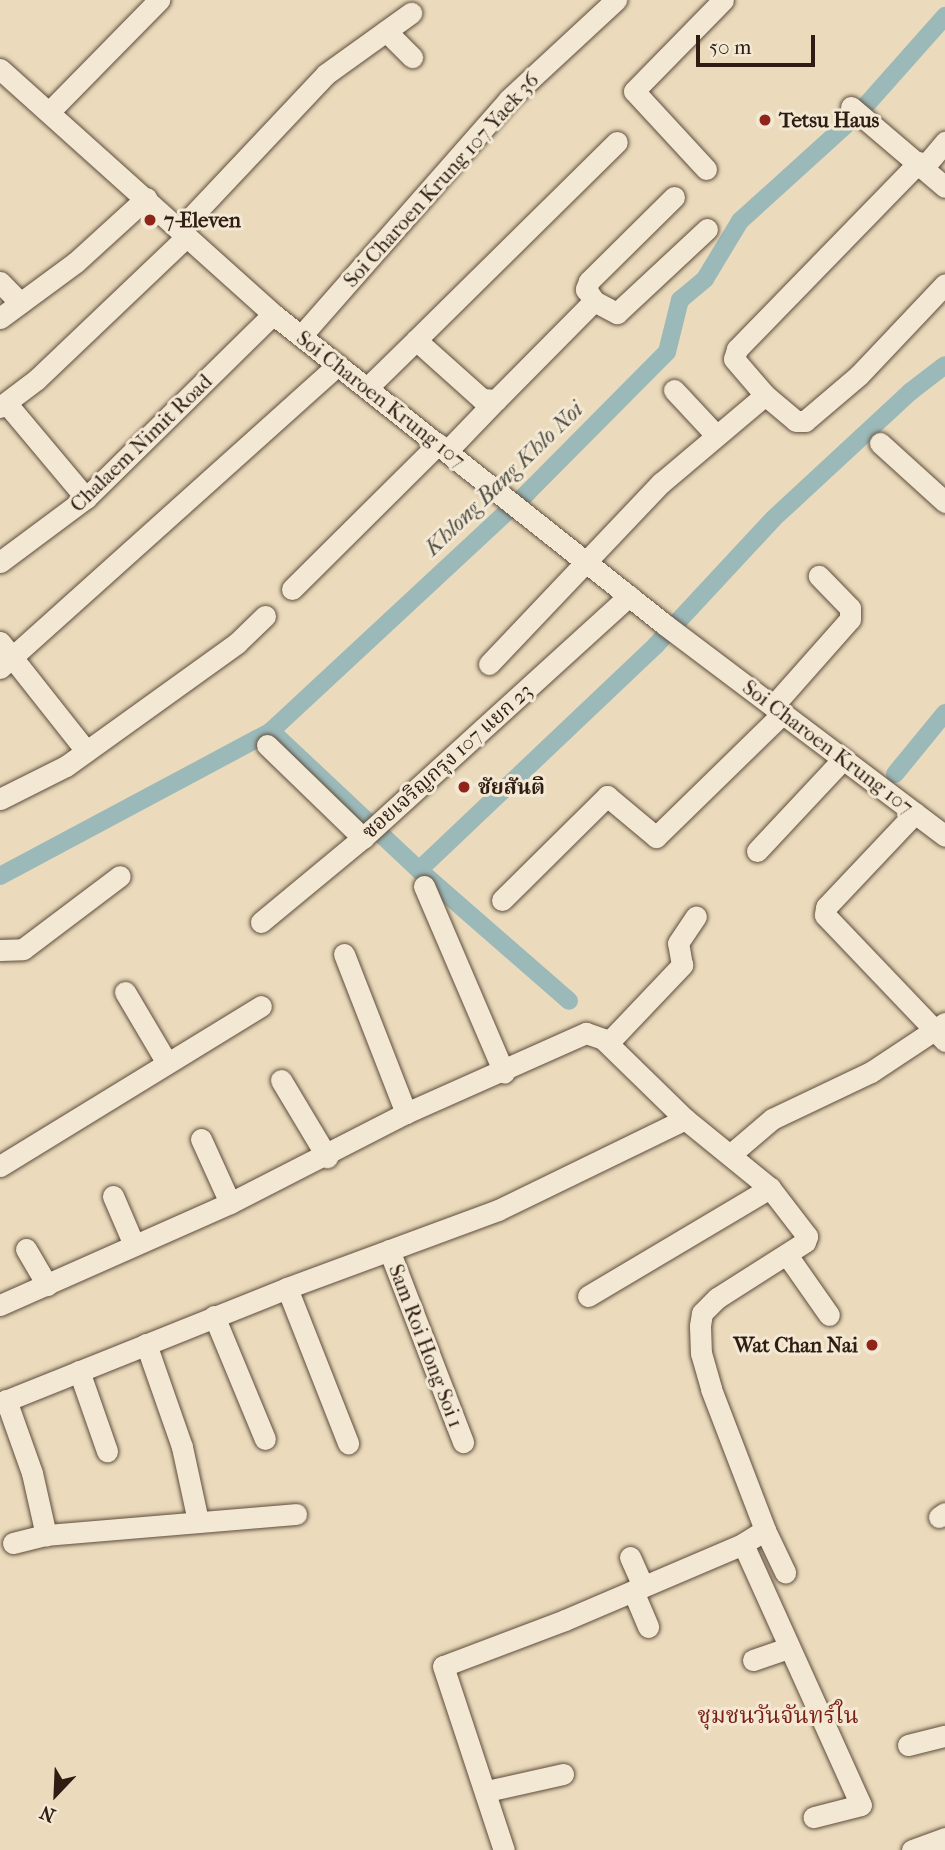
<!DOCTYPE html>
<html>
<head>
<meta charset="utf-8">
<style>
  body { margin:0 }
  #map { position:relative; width:945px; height:1850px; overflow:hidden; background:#ebdbbc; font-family:"IM FELL French Canon","Noto Serif Thai",serif }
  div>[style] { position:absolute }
  .canal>* { height:18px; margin:-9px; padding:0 9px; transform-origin:9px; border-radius:9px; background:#9bb9b9 }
  .roads { filter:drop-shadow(0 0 2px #5e4c3d) drop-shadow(0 0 2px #5e4c3d) }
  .minor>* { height:21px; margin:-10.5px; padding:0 10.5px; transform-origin:10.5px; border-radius:10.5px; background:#f2e8d3 }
  .dots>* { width:19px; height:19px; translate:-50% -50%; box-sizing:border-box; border:4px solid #f2e8d3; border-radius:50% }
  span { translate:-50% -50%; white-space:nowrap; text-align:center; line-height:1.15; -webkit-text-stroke:6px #f2e8d3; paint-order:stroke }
  .poi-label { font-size:21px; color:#2f1d13; font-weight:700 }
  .left { translate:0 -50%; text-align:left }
  .right { translate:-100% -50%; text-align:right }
  .street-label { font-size:21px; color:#2f1d13 }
  .water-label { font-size:23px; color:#4f4c45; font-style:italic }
  .neighbourhood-label { font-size:23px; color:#7a1f14 }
  .north { position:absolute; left:21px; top:1759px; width:70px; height:70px; -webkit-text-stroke:5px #f2e8d3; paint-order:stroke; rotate:203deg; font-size:19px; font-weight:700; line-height:28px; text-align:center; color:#2f1d13 }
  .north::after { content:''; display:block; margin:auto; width:24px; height:32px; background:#2f1d13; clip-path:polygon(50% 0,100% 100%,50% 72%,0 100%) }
  .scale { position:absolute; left:696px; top:35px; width:119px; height:32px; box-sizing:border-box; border:4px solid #2f1d13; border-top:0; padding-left:9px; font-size:21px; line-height:24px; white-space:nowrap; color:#2f1d13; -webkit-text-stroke:5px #f2e8d3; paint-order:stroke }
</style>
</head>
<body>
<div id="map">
  <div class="canal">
    <i style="left:271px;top:731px;width:203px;rotate:43.2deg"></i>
    <i style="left:419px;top:870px;width:199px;rotate:41.1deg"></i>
    <i style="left:895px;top:774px;width:79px;rotate:-50.7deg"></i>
    <i style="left:419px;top:870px;width:327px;rotate:-43.5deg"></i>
    <i style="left:656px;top:645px;width:172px;rotate:-47.1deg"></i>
    <i style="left:773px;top:519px;width:187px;rotate:-42.8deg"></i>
    <i style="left:910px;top:392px;width:44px;rotate:-37.6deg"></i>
    <i style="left:0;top:876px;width:307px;rotate:-28.1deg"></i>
    <i style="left:271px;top:731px;width:351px;rotate:-42.9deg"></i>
    <i style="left:528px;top:492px;width:197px;rotate:-45.2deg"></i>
    <i style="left:667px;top:352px;width:54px;rotate:-76deg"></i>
    <i style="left:680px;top:300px;width:33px;rotate:-40deg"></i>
    <i style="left:705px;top:279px;width:68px;rotate:-58.9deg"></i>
    <i style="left:740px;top:221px;width:161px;rotate:-42.2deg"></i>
    <i style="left:859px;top:113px;width:130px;rotate:-48.4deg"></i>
  </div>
  <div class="roads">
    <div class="minor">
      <i style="left:386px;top:31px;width:37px;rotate:45deg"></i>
      <i style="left:0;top:69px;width:367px;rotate:41.9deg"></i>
      <i style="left:273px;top:314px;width:499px;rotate:38.4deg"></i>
      <i style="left:664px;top:624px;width:352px;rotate:37deg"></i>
      <i style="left:851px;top:107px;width:123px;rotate:40.4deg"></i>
      <i style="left:50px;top:111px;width:156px;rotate:-45.5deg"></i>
      <i style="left:919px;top:162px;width:261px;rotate:134.2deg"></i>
      <i style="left:737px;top:349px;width:10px;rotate:107deg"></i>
      <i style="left:734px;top:359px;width:48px;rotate:49.3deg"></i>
      <i style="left:765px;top:395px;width:40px;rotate:40deg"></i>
      <i style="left:796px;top:421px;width:9px"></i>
      <i style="left:805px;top:421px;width:71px;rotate:-40.4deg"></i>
      <i style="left:859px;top:375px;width:125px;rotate:-46.6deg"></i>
      <i style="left:924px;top:167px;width:33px;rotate:-50deg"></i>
      <i style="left:706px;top:169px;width:106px;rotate:-132.7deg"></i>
      <i style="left:634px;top:91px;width:127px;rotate:-45.6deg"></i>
      <i style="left:674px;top:197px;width:120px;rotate:135.3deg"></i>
      <i style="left:589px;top:281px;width:9px;rotate:111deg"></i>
      <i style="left:586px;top:289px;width:14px;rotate:56deg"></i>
      <i style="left:594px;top:301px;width:26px;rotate:28deg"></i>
      <i style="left:617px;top:313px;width:123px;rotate:-43deg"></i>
      <i style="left:180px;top:229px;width:213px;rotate:-46.7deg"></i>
      <i style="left:326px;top:74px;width:105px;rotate:-35.7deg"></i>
      <i style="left:0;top:282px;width:29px;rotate:46deg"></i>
      <i style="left:0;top:318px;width:94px;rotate:-36.4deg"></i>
      <i style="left:76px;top:262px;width:95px;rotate:-42.4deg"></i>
      <i style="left:301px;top:336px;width:315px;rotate:-48.7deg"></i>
      <i style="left:509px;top:99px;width:146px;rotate:-42.8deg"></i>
      <i style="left:416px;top:340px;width:282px;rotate:-44.6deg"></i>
      <i style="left:367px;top:388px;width:69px;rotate:-44.4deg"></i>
      <i style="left:416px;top:340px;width:89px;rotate:41.8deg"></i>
      <i style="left:482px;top:399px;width:14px;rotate:4deg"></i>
      <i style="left:496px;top:400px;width:139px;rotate:-45.3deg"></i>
      <i style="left:674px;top:390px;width:60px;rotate:47deg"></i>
      <i style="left:7px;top:404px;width:123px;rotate:50deg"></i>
      <i style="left:0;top:407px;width:46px;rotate:-37.1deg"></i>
      <i style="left:37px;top:379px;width:207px;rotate:-43.6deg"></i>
      <i style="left:880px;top:443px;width:88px;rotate:42.2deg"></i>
      <i style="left:447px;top:451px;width:71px;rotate:-46.1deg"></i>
      <i style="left:0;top:562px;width:107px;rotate:-36.7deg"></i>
      <i style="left:86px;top:498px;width:262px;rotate:-44.5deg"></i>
      <i style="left:292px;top:589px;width:206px;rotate:-44.8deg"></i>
      <i style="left:0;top:642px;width:139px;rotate:51.7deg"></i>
      <i style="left:489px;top:664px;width:250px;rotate:-46.5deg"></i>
      <i style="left:661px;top:483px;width:136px;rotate:-40.2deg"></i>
      <i style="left:0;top:668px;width:454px;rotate:-41.9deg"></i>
      <i style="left:773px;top:706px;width:116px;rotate:-48.5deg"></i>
      <i style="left:850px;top:619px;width:11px;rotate:-90deg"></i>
      <i style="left:850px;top:608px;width:45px;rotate:-134.1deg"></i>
      <i style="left:267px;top:745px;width:134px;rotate:44.1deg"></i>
      <i style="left:0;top:799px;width:74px;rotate:-26.6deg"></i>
      <i style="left:66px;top:766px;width:211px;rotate:-35.7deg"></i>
      <i style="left:237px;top:643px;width:39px;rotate:-44deg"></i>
      <i style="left:915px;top:813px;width:129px;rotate:133.4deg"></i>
      <i style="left:826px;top:907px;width:8px;rotate:97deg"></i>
      <i style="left:825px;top:915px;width:174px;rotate:46.4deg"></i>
      <i style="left:757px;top:851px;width:126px;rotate:-46.9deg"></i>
      <i style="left:424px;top:886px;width:203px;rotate:66.8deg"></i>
      <i style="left:502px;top:900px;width:148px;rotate:-44.7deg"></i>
      <i style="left:607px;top:796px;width:64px;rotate:39.9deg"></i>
      <i style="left:656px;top:837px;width:177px;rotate:-44.3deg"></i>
      <i style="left:261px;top:922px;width:135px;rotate:-39.6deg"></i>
      <i style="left:365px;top:836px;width:357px;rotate:-42.3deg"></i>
      <i style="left:0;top:950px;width:23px;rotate:-2deg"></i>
      <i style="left:23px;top:949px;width:121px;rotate:-37deg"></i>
      <i style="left:344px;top:954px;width:171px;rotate:68.7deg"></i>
      <i style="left:125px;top:992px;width:82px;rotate:59.4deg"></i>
      <i style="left:608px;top:1043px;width:108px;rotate:-46.5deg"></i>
      <i style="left:682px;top:965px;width:22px;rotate:-100deg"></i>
      <i style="left:678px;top:943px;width:32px;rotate:-56deg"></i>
      <i style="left:281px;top:1080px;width:90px;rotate:59.1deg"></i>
      <i style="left:201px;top:1139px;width:70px;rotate:65.6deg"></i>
      <i style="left:731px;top:1154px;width:54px;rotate:-40.5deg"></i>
      <i style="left:772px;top:1119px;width:110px;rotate:-25.4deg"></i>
      <i style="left:871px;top:1072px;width:89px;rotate:-33.5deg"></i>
      <i style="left:0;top:1166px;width:306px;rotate:-31.5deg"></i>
      <i style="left:113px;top:1196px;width:53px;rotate:66.8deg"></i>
      <i style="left:26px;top:1249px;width:42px;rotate:59.7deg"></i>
      <i style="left:389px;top:1250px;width:206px;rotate:68.9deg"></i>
      <i style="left:787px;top:1255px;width:73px;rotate:55deg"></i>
      <i style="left:287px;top:1288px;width:167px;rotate:68.5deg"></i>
      <i style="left:588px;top:1296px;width:212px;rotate:-30.7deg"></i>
      <i style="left:0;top:1305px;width:252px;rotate:-23.9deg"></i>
      <i style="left:230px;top:1203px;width:198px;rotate:-27.1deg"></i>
      <i style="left:406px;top:1113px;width:197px;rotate:-24deg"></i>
      <i style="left:586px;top:1033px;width:18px;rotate:19deg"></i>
      <i style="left:603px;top:1039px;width:115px;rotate:44.3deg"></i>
      <i style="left:685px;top:1119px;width:109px;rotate:39.1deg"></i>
      <i style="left:770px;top:1188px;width:61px;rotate:52.4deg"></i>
      <i style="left:807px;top:1236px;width:6px;rotate:108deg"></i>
      <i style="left:805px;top:1242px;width:104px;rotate:147.5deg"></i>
      <i style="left:717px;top:1298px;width:21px;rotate:135deg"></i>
      <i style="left:702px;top:1313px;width:13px;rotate:99deg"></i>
      <i style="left:700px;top:1326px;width:27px;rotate:88deg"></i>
      <i style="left:701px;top:1353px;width:37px;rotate:74deg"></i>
      <i style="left:711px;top:1389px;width:151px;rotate:69deg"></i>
      <i style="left:765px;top:1530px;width:26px;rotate:148deg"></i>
      <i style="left:743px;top:1544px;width:194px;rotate:156.9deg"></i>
      <i style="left:565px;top:1620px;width:130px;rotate:159.3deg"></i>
      <i style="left:443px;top:1666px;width:194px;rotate:71.7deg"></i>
      <i style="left:214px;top:1316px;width:133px;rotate:67.5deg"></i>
      <i style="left:146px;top:1344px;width:109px;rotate:70.7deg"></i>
      <i style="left:182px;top:1447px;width:76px;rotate:77.8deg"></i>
      <i style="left:79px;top:1371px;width:85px;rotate:70.7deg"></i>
      <i style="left:6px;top:1400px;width:77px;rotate:70.4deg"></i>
      <i style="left:32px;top:1473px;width:64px;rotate:77.3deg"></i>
      <i style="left:0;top:1403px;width:309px;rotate:-21.8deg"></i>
      <i style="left:287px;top:1288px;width:225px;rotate:-20.3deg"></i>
      <i style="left:498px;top:1210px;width:208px;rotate:-25.9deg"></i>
      <i style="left:939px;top:1517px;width:7px;rotate:-34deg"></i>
      <i style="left:765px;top:1530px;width:47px;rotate:64.5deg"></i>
      <i style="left:13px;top:1543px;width:34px;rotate:-14deg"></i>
      <i style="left:46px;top:1535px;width:251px;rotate:-4.8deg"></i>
      <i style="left:743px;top:1544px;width:286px;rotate:65.7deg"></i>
      <i style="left:861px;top:1805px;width:49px;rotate:165.7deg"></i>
      <i style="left:630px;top:1557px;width:32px;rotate:66deg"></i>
      <i style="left:633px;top:1591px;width:39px;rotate:67deg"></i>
      <i style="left:753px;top:1660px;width:37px;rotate:-19deg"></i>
      <i style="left:908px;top:1745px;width:38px;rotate:-14deg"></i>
      <i style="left:487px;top:1791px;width:78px;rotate:-12.6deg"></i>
      <i style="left:912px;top:1850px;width:35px;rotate:-20deg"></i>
    </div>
  </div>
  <div class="dots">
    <i style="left:765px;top:120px;background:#8f2418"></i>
    <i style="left:150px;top:220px;background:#8f2418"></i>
    <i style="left:464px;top:787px;background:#8f2418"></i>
    <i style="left:872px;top:1345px;background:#8f2418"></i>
  </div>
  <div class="poi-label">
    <span class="left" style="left:779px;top:120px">Tetsu Haus</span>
    <span class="left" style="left:164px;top:220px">7-Eleven</span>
    <span class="left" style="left:478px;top:787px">ชัยสันติ</span>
    <span class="right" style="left:858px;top:1345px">Wat Chan Nai</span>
  </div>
  <div class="street-label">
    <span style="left:441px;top:180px;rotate:-48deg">Soi Charoen Krung 107 Yaek 36</span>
    <span style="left:381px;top:399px;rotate:38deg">Soi Charoen Krung 107</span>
    <span style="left:141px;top:443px;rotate:-44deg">Chalaem Nimit Road</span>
    <span style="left:828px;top:747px;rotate:37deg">Soi Charoen Krung 107</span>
    <span style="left:447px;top:761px;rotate:-42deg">ซอยเจริญกรุง 107 แยก 23</span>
    <span style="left:426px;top:1346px;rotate:69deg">Sam Roi Hong Soi 1</span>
  </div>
  <div class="water-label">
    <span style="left:504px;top:479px;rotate:-44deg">Khlong Bang Khlo Noi</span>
  </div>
  <div class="neighbourhood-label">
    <span style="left:778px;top:1716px">ชุมชนวันจันทร์ใน</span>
  </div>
  <div class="north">N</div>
  <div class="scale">50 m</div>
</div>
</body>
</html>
